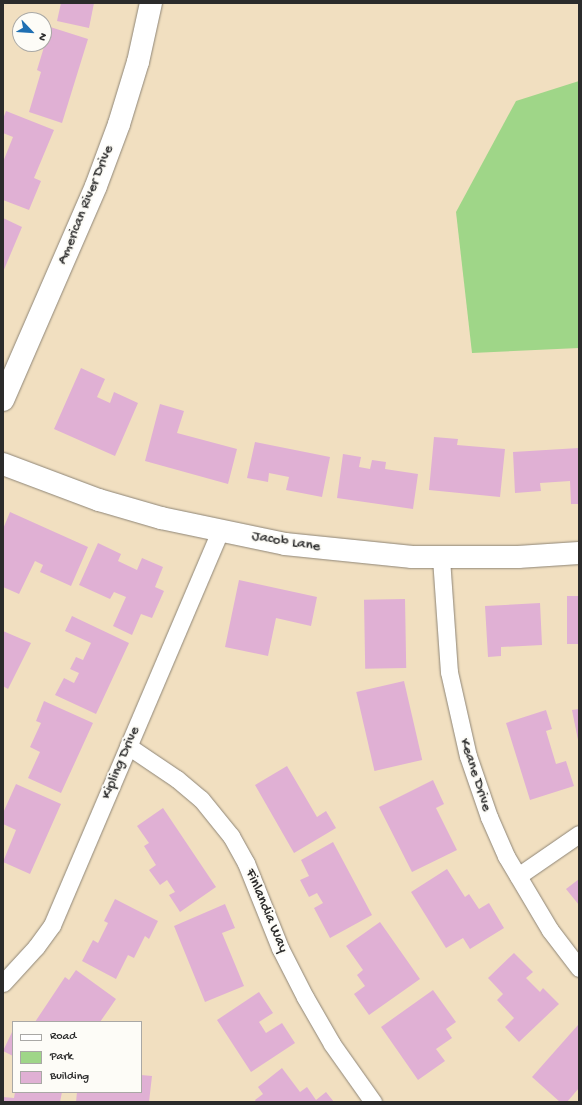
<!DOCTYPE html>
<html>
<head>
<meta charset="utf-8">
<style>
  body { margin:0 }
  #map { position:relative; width:582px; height:1105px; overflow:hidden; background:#f1dfc0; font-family:"Gochi Hand",sans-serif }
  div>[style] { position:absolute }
  .green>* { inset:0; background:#9fd688 }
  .building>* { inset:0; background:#e0b0d4; transform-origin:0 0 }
  .roads { filter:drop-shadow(0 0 1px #8e8576) drop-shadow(0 0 1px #8e8576) }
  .minor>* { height:17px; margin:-8.5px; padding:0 8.5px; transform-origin:8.5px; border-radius:8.5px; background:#fff }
  .tertiary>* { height:22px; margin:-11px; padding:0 11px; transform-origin:11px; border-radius:11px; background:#fff }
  span { translate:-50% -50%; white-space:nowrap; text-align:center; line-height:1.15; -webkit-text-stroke:4px #fdfcf7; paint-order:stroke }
  .street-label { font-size:15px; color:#2b2b2b }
  .frame { position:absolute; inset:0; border:4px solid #2b2b2b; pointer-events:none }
  .legend { position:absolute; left:12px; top:1021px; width:130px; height:72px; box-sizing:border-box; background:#fdfcf7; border:1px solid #a9a8a5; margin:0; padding:5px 7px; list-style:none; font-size:12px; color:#2b2b2b }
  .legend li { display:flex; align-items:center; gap:8px; height:20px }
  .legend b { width:20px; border:1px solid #a9a8a5 }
  .north { position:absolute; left:12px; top:12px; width:40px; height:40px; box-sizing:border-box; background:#fdfcf7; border:1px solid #a9a8a5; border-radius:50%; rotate:115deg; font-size:11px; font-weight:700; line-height:16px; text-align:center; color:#2b2b2b }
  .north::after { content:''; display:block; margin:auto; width:14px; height:18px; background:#1f6fb2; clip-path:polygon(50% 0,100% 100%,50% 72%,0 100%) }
</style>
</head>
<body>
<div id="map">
  <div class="green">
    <i style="clip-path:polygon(579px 81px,579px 348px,472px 353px,456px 212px,516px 101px)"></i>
  </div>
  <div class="building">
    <i style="clip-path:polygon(61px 3px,94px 3px,89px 28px,57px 21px)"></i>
    <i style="clip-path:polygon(44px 25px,88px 39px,62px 123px,29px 112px,41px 72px,37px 70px,44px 47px,34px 44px,44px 44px)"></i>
    <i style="clip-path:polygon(6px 111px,54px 130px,34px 178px,41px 181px,29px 210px,3px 200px,3px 162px,13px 137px,3px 133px,3px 119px)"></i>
    <i style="clip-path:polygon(3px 218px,22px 227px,3px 272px)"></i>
    <i style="clip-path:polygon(81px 368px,105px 379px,97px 397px,110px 403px,114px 392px,138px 403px,115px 456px,54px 429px)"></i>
    <i style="clip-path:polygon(160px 404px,184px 411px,177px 433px,237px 449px,228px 484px,145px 461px)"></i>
    <i style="clip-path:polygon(434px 437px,458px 439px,457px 445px,505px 449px,500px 497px,429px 490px)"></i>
    <i style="clip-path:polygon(255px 442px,330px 457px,322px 497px,286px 490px,289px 477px,269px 473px,268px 482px,247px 478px)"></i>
    <i style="clip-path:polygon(579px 448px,579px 504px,571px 504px,570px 481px,540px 483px,541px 491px,515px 493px,513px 452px)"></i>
    <i style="clip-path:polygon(343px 454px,361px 457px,359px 467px,370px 469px,372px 460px,386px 462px,385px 469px,418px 474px,413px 509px,337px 498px)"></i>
    <i style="clip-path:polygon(10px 512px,88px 547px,71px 586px,40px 572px,43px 565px,35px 561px,19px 594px,3px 587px,3px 529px)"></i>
    <i style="clip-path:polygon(98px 543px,121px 554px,118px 561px,137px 570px,142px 558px,163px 567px,155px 587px,164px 591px,152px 618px,141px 614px,132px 635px,113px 626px,126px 597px,114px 592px,110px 599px,79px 585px)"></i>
    <i style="clip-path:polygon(239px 580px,317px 597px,311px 626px,276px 618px,268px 656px,225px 647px)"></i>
    <i style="left:567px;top:596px;width:12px;height:48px"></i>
    <i style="left:405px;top:599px;width:69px;height:41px;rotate:89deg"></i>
    <i style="clip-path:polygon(540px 603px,542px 645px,501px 647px,501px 656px,488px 657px,485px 606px)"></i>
    <i style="clip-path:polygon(72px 616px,129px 643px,96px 714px,55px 695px,64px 678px,74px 683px,79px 673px,70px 669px,76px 657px,83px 660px,91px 643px,65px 631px)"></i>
    <i style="clip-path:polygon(3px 631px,31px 643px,8px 689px,3px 686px)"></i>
    <i style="left:404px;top:681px;width:81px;height:49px;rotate:77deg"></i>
    <i style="clip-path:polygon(44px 701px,93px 723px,61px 793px,28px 778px,40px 752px,30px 747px,41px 723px,36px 721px)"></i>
    <i style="clip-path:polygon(579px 709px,579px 740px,578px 740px,572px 710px)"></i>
    <i style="clip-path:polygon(546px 710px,552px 729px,546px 731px,556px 764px,566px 761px,574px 786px,530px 800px,506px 723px)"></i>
    <i style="clip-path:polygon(287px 766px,317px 817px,326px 811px,336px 828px,294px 853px,255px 785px)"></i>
    <i style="clip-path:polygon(433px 780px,444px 804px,436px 808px,457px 850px,412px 872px,379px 807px)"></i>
    <i style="clip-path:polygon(16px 784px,61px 804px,30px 874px,3px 862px,16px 830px,3px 824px,3px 813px)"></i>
    <i style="clip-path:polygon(163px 808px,216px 887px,180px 912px,169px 895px,175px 892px,167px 880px,160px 885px,149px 870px,156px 865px,144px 846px,149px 843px,137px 826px)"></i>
    <i style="clip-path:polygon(333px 842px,372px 915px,330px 938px,314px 908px,323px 903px,317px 893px,309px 897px,300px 880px,309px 876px,301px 860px)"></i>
    <i style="clip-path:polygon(447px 869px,465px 897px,469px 894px,479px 909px,489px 903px,504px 928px,470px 949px,463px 938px,446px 948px,411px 892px)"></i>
    <i style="clip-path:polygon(579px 879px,579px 905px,566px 889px)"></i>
    <i style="clip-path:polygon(115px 899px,158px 921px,149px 939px,145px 936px,134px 958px,128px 955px,116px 979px,82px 961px,93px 940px,98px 943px,108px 923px,104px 921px)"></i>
    <i style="clip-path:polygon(225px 904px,235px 928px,222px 933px,244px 986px,205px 1002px,174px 926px)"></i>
    <i style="clip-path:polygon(380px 922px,420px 979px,369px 1015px,354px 994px,365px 986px,357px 975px,363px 970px,346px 946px)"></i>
    <i style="clip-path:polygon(514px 953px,533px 972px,526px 978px,540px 992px,543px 988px,559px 1004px,519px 1042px,505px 1027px,514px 1018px,497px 1000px,503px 994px,488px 978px)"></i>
    <i style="clip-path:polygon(76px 970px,116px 999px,100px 1022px,35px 1022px,65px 977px,69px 980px)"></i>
    <i style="clip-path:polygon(433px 990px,456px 1022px,446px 1029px,452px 1038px,436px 1049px,445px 1061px,418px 1080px,381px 1027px)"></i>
    <i style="clip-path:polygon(259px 992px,273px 1013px,259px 1022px,266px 1033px,282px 1023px,295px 1043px,251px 1072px,217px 1020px)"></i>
    <i style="clip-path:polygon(578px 1025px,579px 1088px,567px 1102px,560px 1102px,532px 1077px)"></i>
    <i style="clip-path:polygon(13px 1030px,13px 1056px,3px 1051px)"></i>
    <i style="clip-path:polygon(282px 1068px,300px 1092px,307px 1087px,316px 1100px,326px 1092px,334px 1102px,256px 1102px,255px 1100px,263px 1094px,258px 1087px)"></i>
    <i style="clip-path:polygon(141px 1075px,152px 1076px,149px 1102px,76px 1102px,77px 1092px,141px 1092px)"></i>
    <i style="clip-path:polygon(15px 1092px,62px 1092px,60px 1102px,3px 1102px,3px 1097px,14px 1098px)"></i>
  </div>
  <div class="roads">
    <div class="minor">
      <i style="left:441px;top:558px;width:114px;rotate:86deg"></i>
      <i style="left:449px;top:672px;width:86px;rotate:77.3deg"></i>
      <i style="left:468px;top:756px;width:65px;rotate:71deg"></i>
      <i style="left:489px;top:817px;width:43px;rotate:66.4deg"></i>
      <i style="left:506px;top:856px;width:86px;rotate:59.3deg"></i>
      <i style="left:550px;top:930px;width:48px;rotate:52.7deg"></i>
      <i style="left:128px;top:746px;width:59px;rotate:34deg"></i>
      <i style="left:177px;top:779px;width:31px;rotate:40deg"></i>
      <i style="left:201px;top:799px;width:48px;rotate:51deg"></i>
      <i style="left:231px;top:836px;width:31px;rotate:61deg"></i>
      <i style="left:246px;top:863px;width:92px;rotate:68.2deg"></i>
      <i style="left:280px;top:948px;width:55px;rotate:63deg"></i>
      <i style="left:305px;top:997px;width:54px;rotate:60.1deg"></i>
      <i style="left:332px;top:1044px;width:71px;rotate:54.7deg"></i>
      <i style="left:518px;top:876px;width:74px;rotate:-34.5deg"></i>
      <i style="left:3px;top:983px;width:49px;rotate:-47.5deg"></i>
      <i style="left:36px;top:947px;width:27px;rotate:-54deg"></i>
      <i style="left:52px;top:925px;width:427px;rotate:-66.9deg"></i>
    </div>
    <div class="tertiary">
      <i style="left:3px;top:400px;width:233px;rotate:-66.5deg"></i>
      <i style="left:96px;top:186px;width:66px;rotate:-69.6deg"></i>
      <i style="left:119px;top:124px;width:65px;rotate:-73deg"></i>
      <i style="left:138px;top:62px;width:60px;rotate:-77.6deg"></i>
      <i style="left:3px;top:464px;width:103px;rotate:20.6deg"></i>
      <i style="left:99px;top:500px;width:65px;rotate:16.2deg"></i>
      <i style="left:161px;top:518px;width:127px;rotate:11.8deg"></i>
      <i style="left:285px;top:544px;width:128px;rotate:5.8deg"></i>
      <i style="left:412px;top:557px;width:106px"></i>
      <i style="left:518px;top:557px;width:61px;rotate:-3.8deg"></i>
    </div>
  </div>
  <div class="street-label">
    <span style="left:86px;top:205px;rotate:-68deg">American River Drive</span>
    <span style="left:286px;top:542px;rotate:9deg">Jacob Lane</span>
    <span style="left:121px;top:763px;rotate:-67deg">Kipling Drive</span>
    <span style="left:475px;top:775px;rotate:72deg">Keane Drive</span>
    <span style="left:266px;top:911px;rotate:67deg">Finlandia Way</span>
  </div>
  <div class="frame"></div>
  <ul class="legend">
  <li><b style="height:5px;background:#fff"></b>Road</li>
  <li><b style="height:11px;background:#9fd688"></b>Park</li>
  <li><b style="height:11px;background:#e0b0d4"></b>Building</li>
  </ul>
  <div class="north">N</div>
</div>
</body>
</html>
